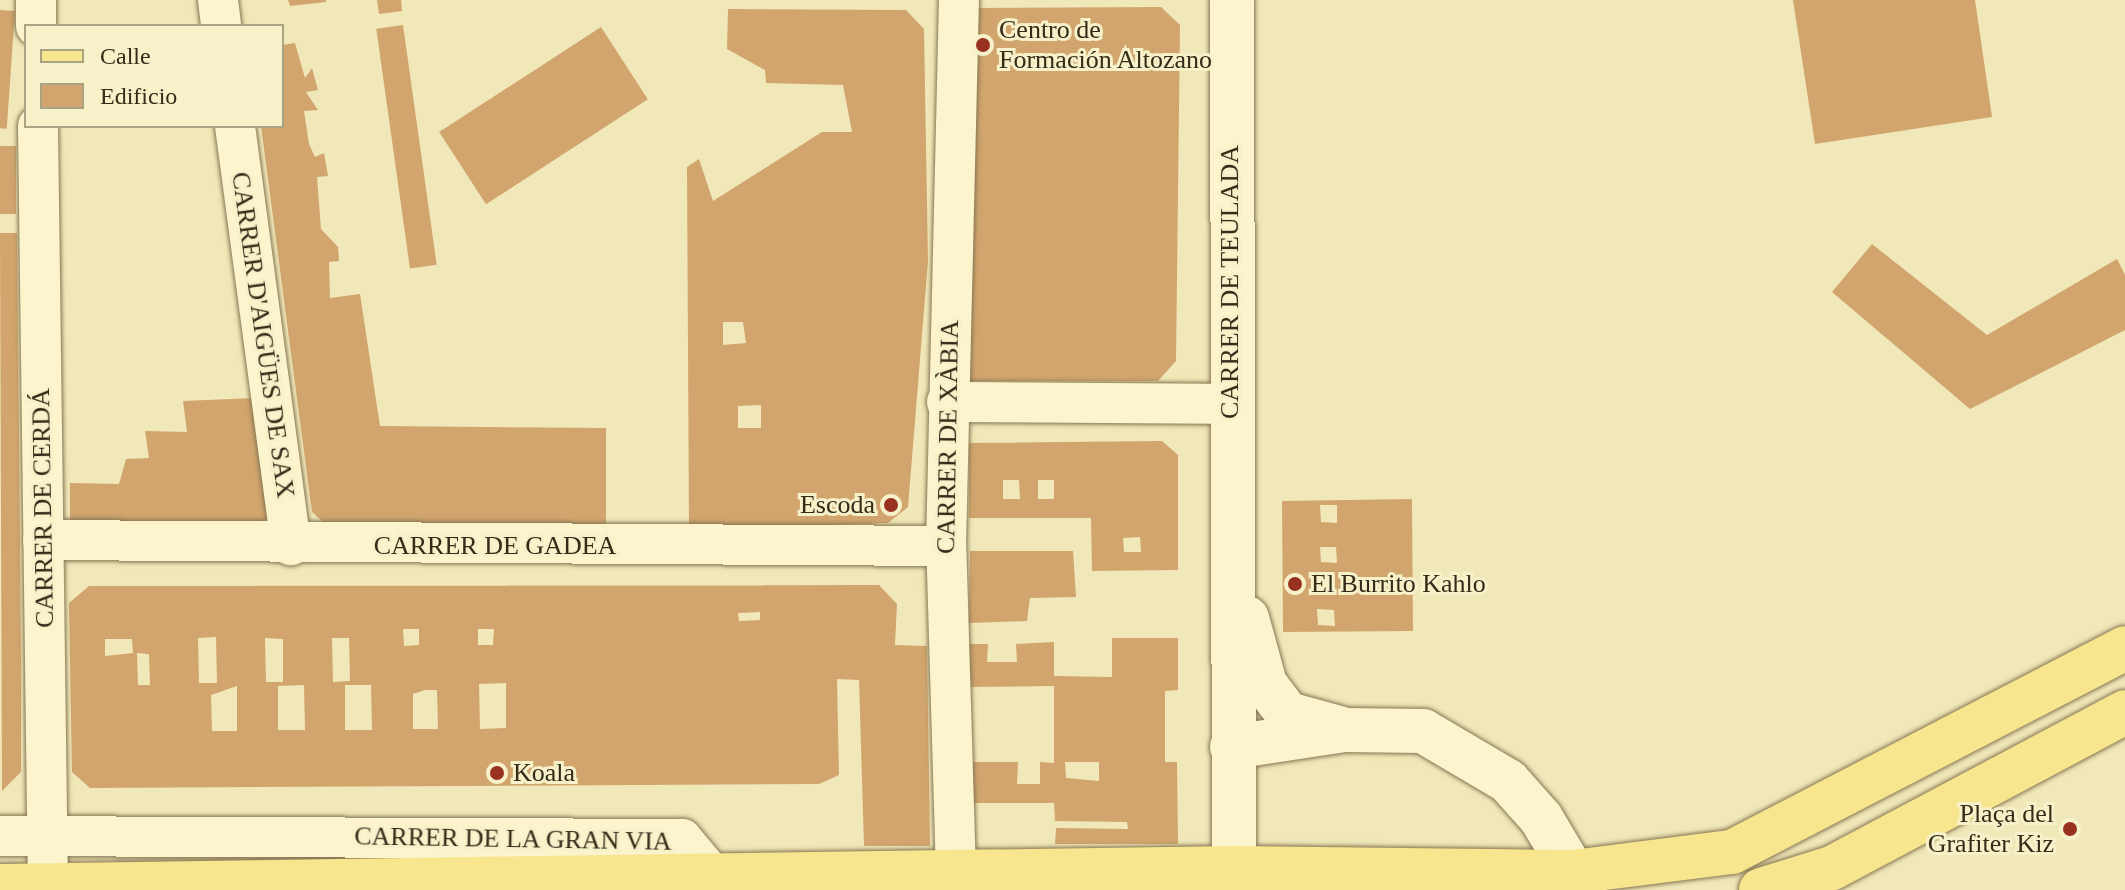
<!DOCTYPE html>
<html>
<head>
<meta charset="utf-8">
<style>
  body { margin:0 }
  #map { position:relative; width:2125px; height:890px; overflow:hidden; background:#f0e8b9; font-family:"Times New Roman",serif }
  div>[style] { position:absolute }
  .building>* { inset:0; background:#d1a56d; transform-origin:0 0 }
  .roads { filter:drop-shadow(0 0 2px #877653) drop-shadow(0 0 2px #877653) }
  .street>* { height:40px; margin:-20px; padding:0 20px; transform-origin:20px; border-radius:20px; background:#fbf4cd }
  .secondary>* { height:44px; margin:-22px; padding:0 22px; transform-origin:22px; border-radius:22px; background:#fbf4cd }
  .primary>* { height:44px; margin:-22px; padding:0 22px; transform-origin:22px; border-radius:22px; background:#f7e68d }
  .dots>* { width:22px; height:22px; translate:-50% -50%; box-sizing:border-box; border:4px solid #f7f1c9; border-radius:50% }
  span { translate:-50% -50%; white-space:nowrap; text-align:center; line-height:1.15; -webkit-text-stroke:6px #f7f1c9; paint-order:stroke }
  .poi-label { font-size:26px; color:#352b19 }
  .left { translate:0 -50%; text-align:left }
  .right { translate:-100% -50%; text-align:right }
  .street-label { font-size:26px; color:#352b19 }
  .legend { position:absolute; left:24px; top:24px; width:260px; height:104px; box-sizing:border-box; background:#f7f1c9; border:2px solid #a9a283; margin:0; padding:10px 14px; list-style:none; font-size:24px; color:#352b19 }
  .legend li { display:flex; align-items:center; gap:16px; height:40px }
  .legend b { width:40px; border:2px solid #a9a283 }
</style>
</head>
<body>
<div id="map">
  <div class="building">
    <i style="clip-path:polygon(288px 0,326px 0,326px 2px,290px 6px)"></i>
    <i style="clip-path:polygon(377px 0,401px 0,402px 11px,379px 14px)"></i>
    <i style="clip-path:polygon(1793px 0,1975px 0,1992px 117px,1815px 144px)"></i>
    <i style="clip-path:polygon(1161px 7px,1180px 25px,1176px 361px,1158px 381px,969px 381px,971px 8px)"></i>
    <i style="clip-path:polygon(evenodd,728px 9px,906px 10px,924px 29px,928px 261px,908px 507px,888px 523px,689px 530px,687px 167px,699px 159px,713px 201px,822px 132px,852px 132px,843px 85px,766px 83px,765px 70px,727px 49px,728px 9px,723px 322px,743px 322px,746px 343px,723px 345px,723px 322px,728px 9px,761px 405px,761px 428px,738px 428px,738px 406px,761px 405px)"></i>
    <i style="left:0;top:10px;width:15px;height:118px;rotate:4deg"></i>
    <i style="left:403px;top:25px;width:242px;height:27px;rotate:82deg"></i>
    <i style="left:601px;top:27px;width:86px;height:193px;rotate:57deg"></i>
    <i style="clip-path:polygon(295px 43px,305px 78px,312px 68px,318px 90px,306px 92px,318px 110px,304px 111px,309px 144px,315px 157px,324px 153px,328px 176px,317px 177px,321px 229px,338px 247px,339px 261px,329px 262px,330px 298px,360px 294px,380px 426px,606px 428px,606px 532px,333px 531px,312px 512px,261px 126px,282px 126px,282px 45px)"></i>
    <i style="left:0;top:146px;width:16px;height:68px"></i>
    <i style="clip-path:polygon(0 233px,17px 233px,21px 655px,21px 772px,2px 791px)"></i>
    <i style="clip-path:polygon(1872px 244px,1987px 335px,2117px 259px,2125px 275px,2125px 330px,1970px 409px,1832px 292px)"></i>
    <i style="clip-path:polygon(254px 398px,270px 514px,255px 532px,70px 523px,70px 483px,119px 484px,126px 459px,149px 458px,145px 431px,187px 432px,183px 401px)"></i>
    <i style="clip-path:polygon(evenodd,1162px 441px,1178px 455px,1178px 570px,1092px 571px,1091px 518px,969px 518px,969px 443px,1162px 441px,1003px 480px,1019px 480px,1020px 499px,1003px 499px,1003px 480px,1162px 441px,1038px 480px,1054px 480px,1054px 499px,1038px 499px,1038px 480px,1162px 441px,1140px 537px,1141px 552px,1124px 552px,1123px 538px,1140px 537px)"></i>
    <i style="clip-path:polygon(evenodd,1412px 499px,1413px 631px,1283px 632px,1282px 501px,1412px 499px,1320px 505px,1337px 505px,1337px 523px,1321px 522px,1320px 505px,1412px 499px,1320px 547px,1336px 547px,1337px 563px,1321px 562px,1320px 547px,1412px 499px,1316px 575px,1335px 575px,1335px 591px,1317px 591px,1316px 575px,1412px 499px,1317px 609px,1334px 610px,1335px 626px,1318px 625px,1317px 609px)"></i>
    <i style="clip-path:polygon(970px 551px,1073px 551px,1076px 597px,1030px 598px,1027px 621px,969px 623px)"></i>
    <i style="clip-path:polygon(evenodd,879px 585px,897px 604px,895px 645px,927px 646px,930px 846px,864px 846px,859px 680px,837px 679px,839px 775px,819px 784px,90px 788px,72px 772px,69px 603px,89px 586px,879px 585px,760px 612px,760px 620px,739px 621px,738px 613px,760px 612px,879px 585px,403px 629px,419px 629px,419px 645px,404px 646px,403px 629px,879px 585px,478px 629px,494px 629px,493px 645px,478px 645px,478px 629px,879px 585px,216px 637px,217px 683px,199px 683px,198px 638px,216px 637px,879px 585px,265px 638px,283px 639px,283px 682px,266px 682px,265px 638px,879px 585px,332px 638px,349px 638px,350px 681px,333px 682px,332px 638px,879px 585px,105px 639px,132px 639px,133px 653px,105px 656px,105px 639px,879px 585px,137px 653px,149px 654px,150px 685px,138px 685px,137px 653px,879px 585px,506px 683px,506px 728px,480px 729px,479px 684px,506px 683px,879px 585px,304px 685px,305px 730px,278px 730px,278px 686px,304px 685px,879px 585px,345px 685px,371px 685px,372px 730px,345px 730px,345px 685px,879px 585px,237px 686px,237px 731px,212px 731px,211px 695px,237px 686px,879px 585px,425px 690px,437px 690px,438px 729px,413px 729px,413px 694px,425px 690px)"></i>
    <i style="clip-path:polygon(evenodd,1112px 638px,1178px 638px,1178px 690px,1165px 691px,1165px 762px,1177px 762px,1178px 844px,1055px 844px,1056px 828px,1128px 829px,1127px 822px,1055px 821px,1054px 803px,971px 803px,969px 762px,1018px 762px,1017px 784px,1040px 784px,1040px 762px,1054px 763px,1054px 686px,969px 687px,969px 644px,988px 644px,987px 662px,1017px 662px,1016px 644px,1054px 642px,1054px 676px,1112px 677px,1112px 638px,1065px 762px,1099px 762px,1099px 781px,1066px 778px,1065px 762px)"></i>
  </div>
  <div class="roads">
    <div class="street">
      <i style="left:36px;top:0;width:26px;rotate:90deg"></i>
      <i style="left:218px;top:0;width:26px;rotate:83deg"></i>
      <i style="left:38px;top:126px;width:764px;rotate:89.25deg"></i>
      <i style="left:235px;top:126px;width:423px;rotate:82.4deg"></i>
      <i style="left:947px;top:402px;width:282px;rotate:0.4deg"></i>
      <i style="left:43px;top:540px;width:903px;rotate:0.38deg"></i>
      <i style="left:0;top:836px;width:682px;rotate:0.25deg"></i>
      <i style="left:682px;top:839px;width:67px;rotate:49.9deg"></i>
      <i style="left:956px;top:874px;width:328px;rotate:-91.7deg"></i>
      <i style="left:946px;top:546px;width:546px;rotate:-88.64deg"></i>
    </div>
    <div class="secondary">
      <i style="left:1232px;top:0;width:890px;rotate:89.87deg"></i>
      <i style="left:1247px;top:618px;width:68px;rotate:74.7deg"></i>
      <i style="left:1265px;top:684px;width:38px;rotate:53deg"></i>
      <i style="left:1288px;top:714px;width:53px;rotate:15.4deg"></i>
      <i style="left:1232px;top:747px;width:114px;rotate:-8.6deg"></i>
      <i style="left:1345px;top:730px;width:78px;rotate:0.7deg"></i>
      <i style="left:1423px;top:731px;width:99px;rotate:30.5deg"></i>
      <i style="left:1508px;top:781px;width:50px;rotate:48.3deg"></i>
      <i style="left:1541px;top:818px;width:63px;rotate:59.3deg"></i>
      <i style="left:1573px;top:872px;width:18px;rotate:81deg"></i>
    </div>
    <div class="primary">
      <i style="left:0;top:886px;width:1234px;rotate:-0.84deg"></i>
      <i style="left:1234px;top:868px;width:339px;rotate:0.7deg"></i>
      <i style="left:1573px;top:872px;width:160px;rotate:-7.2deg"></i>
      <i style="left:1732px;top:852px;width:443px;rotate:-27.4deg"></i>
      <i style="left:1761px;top:890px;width:74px;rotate:-17.2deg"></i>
      <i style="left:1832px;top:868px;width:332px;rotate:-28deg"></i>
    </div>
  </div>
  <div class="dots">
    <i style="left:983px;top:45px;background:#993120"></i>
    <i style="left:891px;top:505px;background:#993120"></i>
    <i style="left:1295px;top:584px;background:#993120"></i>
    <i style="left:497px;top:773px;background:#993120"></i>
    <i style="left:2070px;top:829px;background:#993120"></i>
  </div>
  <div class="poi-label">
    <span class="left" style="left:999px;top:45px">Centro de<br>Formación Altozano</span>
    <span class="right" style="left:875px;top:505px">Escoda</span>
    <span class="left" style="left:1311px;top:584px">El Burrito Kahlo</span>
    <span class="left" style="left:513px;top:773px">Koala</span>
    <span class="right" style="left:2054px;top:829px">Plaça del<br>Grafiter Kiz</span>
  </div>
  <div class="street-label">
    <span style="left:1230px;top:282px;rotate:-90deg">CARRER DE TEULADA</span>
    <span style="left:263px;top:335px;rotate:82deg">CARRER D'AIGÜES DE SAX</span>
    <span style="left:948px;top:437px;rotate:-89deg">CARRER DE XÀBIA</span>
    <span style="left:43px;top:508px;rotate:-91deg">CARRER DE CERDÁ</span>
    <span style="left:495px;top:546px">CARRER DE GADEA</span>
    <span style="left:513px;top:839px;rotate:1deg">CARRER DE LA GRAN VIA</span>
  </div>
  <ul class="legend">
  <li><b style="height:10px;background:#f7e68d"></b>Calle</li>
  <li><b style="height:22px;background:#d1a56d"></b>Edificio</li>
  </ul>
</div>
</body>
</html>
